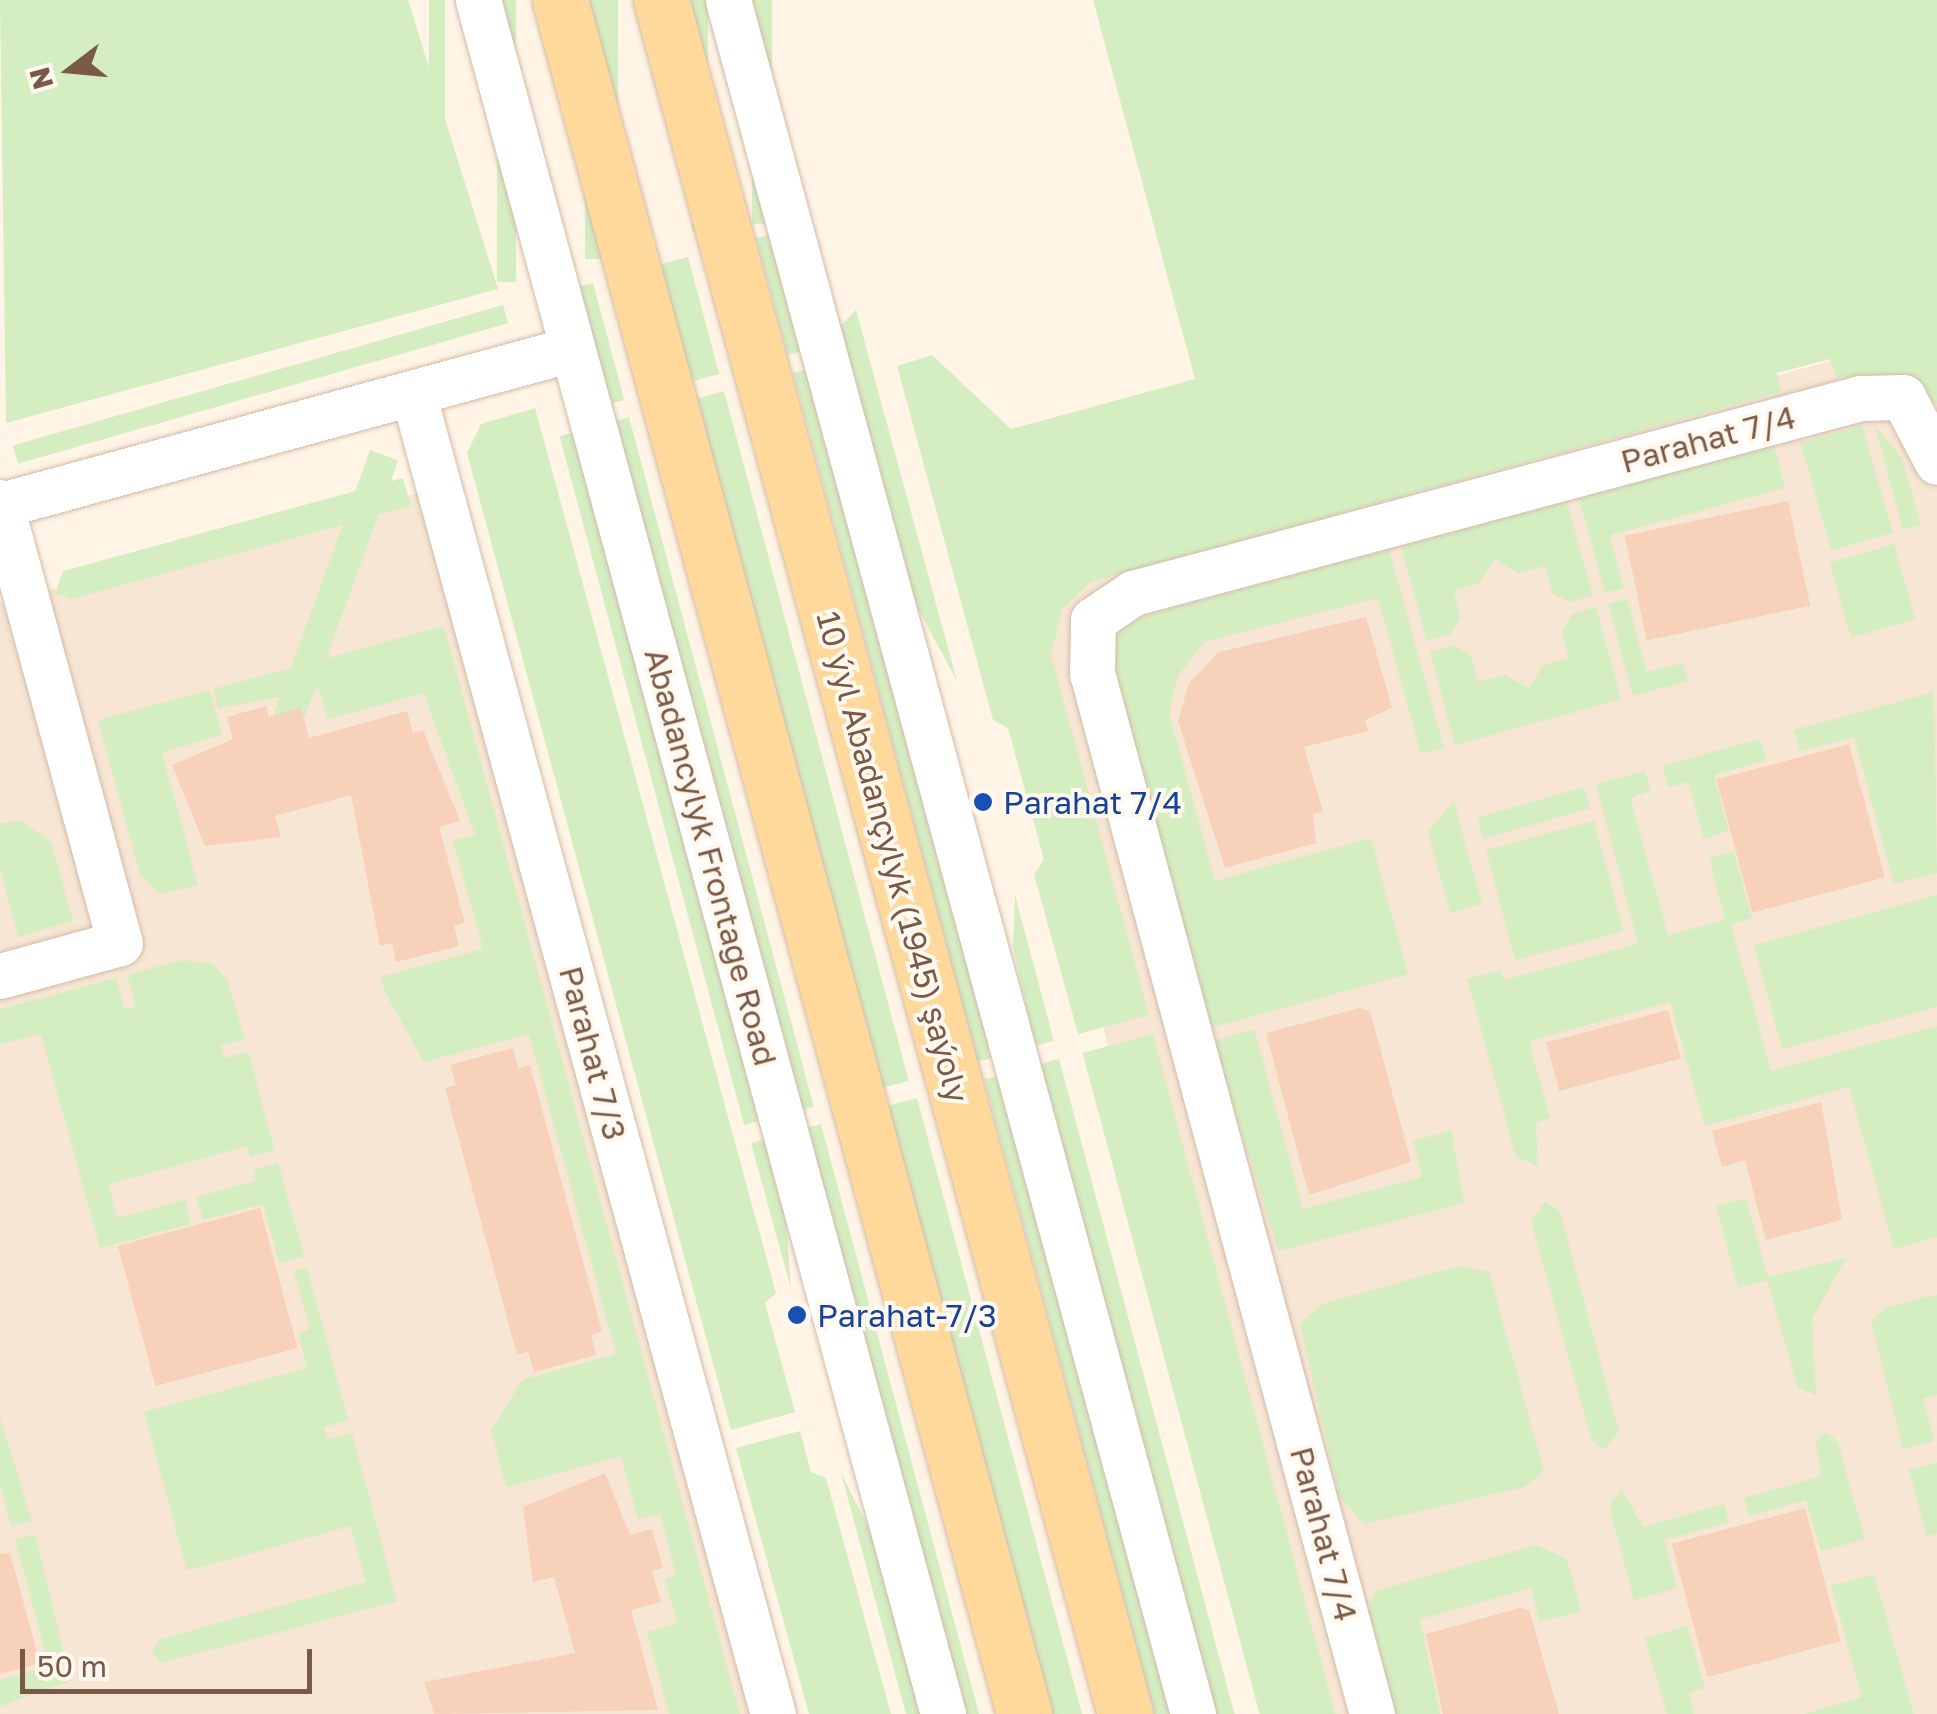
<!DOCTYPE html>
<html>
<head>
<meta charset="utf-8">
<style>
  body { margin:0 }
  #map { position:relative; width:1937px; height:1714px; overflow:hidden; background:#fff4e5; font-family:"Golos Text",sans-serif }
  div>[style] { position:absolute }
  .residential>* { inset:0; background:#f7e6d3 }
  .green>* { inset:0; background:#d4eec2; transform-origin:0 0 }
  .building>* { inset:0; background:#f7d1ba; transform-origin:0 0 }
  .roads { filter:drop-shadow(0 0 2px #d2bba9) drop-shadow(0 0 2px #d2bba9) }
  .minor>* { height:45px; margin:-22.5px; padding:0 22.5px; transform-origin:22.5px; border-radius:22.5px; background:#fff }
  .primary>* { height:55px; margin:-27.5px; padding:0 27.5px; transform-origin:27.5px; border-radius:27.5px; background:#ffd99c }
  .dots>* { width:28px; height:28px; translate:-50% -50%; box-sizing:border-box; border:5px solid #fff8ee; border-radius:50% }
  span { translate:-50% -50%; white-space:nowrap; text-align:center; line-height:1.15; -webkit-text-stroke:8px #fff8ee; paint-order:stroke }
  .street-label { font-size:32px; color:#7b5947 }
  .transit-label { font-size:32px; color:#164399 }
  .left { translate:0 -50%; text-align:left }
  .north { position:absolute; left:20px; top:20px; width:100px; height:100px; -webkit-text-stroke:8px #fff8ee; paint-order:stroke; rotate:254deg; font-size:28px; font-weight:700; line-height:40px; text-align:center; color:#7b5947 }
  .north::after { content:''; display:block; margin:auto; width:35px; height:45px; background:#7b5947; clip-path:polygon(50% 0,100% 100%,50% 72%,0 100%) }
  .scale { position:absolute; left:20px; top:1649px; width:292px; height:45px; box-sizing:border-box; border:5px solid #7b5947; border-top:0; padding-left:12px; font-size:30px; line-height:35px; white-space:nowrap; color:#7b5947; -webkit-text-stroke:8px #fff8ee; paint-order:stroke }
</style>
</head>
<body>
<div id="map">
  <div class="residential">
    <i style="clip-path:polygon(1937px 331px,1937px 1714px,1295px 1714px,983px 598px)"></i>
    <i style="clip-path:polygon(431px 490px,760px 1714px,0 1714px,0 603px)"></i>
  </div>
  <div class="green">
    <i style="clip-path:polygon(0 0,408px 0,498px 289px,6px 423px)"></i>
    <i style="left:429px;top:0;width:16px;height:297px"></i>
    <i style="left:497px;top:0;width:19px;height:282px"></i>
    <i style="left:585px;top:0;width:33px;height:259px"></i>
    <i style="left:692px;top:0;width:16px;height:231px"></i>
    <i style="left:752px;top:0;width:20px;height:224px"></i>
    <i style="clip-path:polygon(1093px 0,1937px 0,1937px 404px,1901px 376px,1836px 377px,1830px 359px,1777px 373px,1781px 392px,1090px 582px,1062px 610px,1051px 655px,1149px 1015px,1078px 1034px,1034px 874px,1044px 860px,1008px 728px,993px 720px,897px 366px,932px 355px,1011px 429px,1195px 379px)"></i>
    <i style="left:772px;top:234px;width:121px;height:16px;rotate:75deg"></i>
    <i style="left:688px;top:257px;width:121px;height:32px;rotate:75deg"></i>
    <i style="left:593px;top:283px;width:121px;height:19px;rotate:75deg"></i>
    <i style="left:503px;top:305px;width:19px;height:510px;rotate:74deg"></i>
    <i style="clip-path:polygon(856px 310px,957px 681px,917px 607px,840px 326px)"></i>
    <i style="left:808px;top:369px;width:713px;height:15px;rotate:75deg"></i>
    <i style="left:724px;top:391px;width:714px;height:32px;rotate:75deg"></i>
    <i style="clip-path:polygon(535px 408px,776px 1293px,765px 1303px,795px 1412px,731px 1430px,467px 453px,481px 424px)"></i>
    <i style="left:629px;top:417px;width:714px;height:18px;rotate:75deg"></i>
    <i style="left:1862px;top:425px;width:112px;height:64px;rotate:74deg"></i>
    <i style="clip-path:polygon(1875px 426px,1902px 458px,1921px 525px,1903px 530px)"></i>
    <i style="left:575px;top:432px;width:713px;height:16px;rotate:75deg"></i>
    <i style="clip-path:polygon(1774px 444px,1785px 488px,1610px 535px,1624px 588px,1605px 593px,1579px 498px)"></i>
    <i style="left:370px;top:450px;width:30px;height:331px;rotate:20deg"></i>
    <i style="clip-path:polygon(403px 478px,411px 506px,71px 599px,55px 593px,63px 571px)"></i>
    <i style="clip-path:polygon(1567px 501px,1593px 596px,1569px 602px,1552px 593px,1545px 566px,1518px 573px,1494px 559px,1480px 583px,1454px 590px,1460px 617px,1451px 634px,1427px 641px,1401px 546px)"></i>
    <i style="left:1894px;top:544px;width:78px;height:67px;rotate:74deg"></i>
    <i style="clip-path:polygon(1389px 549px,1444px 748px,1421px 754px,1378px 598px,1204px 642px,1178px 676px,1169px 713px,1215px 881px,1371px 838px,1408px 974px,1210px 1028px,1109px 656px,1113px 635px,1131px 620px)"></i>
    <i style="clip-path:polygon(1627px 599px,1647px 672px,1683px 663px,1688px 681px,1633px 696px,1608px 604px)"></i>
    <i style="clip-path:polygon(1596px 607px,1621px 699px,1455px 745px,1430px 652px,1454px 645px,1471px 655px,1478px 682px,1505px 675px,1529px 688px,1543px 665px,1569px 658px,1562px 631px,1572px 614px)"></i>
    <i style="clip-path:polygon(444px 626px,740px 1714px,669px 1714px,647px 1632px,677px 1623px,665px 1579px,676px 1575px,660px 1514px,638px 1519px,621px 1456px,506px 1487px,491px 1431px,522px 1380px,616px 1354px,529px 1034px,424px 1062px,385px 992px,381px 977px,483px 949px,453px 841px,475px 835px,424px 693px,328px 719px,319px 690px,218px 708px,214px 689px)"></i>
    <i style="clip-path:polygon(210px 690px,222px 735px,162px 752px,198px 885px,160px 894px,140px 874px,98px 720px)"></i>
    <i style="clip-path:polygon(1934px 692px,1937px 873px,1894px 884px,1854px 737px,1800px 751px,1794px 730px)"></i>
    <i style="clip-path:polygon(1760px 739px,1766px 760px,1714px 775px,1729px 831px,1704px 839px,1688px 782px,1668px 787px,1662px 766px)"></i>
    <i style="clip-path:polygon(1645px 771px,1651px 791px,1630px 798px,1668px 935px,1725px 920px,1709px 858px,1734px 851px,1752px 918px,1731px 924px,1771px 1071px,1937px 1026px,1937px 1237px,1894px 1249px,1849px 1087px,1705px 1126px,1670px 1002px,1529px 1041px,1550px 1118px,1536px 1122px,1538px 1166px,1516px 1157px,1467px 979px,1500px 970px,1504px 980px,1638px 944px,1596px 784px)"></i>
    <i style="left:1584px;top:787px;width:22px;height:111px;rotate:74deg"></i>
    <i style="clip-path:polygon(1454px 801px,1482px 904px,1450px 913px,1428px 832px)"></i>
    <i style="clip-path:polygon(21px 821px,51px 842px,73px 921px,18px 937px,0 869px,0 823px)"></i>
    <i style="left:1594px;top:821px;width:114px;height:112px;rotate:75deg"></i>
    <i style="clip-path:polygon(1015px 895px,1054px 1041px,1035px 1046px,1013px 947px)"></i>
    <i style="clip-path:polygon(1937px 895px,1937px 1007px,1782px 1049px,1754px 945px)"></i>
    <i style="clip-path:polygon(183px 960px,212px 964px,227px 979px,245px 1039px,221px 1046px,224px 1058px,248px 1052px,275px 1150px,250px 1157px,247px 1146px,109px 1184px,117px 1218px,185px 1200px,191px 1224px,100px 1248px,41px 1034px,0 1044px,0 1009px,116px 978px,125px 1010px,136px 1006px,127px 975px)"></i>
    <i style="clip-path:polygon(1254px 1029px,1303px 1209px,1422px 1177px,1413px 1141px,1451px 1130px,1464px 1203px,1278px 1251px,1214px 1041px)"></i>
    <i style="left:1153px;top:1034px;width:705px;height:73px;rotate:75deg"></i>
    <i style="left:1059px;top:1059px;width:679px;height:19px;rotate:75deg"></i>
    <i style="left:1000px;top:1075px;width:662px;height:16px;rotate:75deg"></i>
    <i style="left:917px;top:1098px;width:638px;height:31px;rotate:75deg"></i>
    <i style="left:821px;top:1124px;width:611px;height:18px;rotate:75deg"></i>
    <i style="clip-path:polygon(766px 1139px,785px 1205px,791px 1289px,751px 1143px)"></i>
    <i style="clip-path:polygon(278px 1163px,304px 1256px,279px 1263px,263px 1204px,203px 1220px,196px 1197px,256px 1181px,254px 1169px)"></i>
    <i style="clip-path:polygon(1746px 1198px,1768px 1277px,1846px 1258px,1812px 1319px,1816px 1395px,1798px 1388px,1767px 1280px,1738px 1288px,1716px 1206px)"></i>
    <i style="clip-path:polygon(1546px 1201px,1560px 1212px,1619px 1431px,1604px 1450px,1591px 1439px,1531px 1220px)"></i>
    <i style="clip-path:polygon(1459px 1266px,1489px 1272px,1544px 1471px,1524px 1487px,1364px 1524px,1339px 1496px,1300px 1324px,1322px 1304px)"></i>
    <i style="clip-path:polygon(307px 1268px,348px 1420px,324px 1427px,328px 1439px,352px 1433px,397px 1601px,160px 1663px,152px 1650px,161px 1639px,366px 1582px,350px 1526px,187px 1571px,144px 1412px,307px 1368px,298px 1333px,310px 1329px,294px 1271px)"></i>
    <i style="clip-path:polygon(1937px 1294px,1937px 1395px,1923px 1399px,1934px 1441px,1903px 1449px,1871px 1321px,1886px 1308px)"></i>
    <i style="clip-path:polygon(0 1417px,32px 1521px,11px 1526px,0 1485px)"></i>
    <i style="clip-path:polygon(800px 1431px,811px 1472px,826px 1478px,891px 1714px,809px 1714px,736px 1448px)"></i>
    <i style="clip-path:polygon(1827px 1433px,1838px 1442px,1865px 1539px,1821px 1551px,1806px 1500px,1749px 1516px,1744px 1498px,1822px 1476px,1815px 1441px)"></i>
    <i style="clip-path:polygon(1937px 1462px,1937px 1533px,1927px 1536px,1909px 1470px)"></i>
    <i style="clip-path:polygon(841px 1473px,876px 1543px,923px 1714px,906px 1714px)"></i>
    <i style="clip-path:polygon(1622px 1489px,1643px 1527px,1724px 1504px,1729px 1522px,1664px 1540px,1677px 1588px,1634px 1600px,1609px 1506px)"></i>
    <i style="clip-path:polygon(35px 1534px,71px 1681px,0 1706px,0 1680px,49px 1666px,15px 1539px)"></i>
    <i style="clip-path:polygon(1536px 1545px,1567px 1559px,1581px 1611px,1540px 1622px,1531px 1588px,1420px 1619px,1440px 1714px,1395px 1714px,1367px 1612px,1375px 1591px)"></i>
    <i style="clip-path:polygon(1874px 1574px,1914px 1714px,1804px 1714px,1862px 1697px,1831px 1586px)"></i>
    <i style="clip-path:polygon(1687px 1626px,1705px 1688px,1689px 1693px,1694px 1714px,1667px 1714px,1645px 1638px)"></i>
  </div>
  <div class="building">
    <i style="left:1788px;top:501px;width:107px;height:167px;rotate:78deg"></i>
    <i style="clip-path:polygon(1366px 617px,1392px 708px,1365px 720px,1368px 731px,1304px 747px,1323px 811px,1313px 814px,1316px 843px,1225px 868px,1178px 721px,1189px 683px,1219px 652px)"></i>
    <i style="clip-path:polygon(266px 706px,269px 717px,301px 708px,309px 738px,407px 711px,413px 733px,423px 730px,460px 821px,439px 827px,465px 923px,454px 926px,459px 946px,396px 962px,392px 943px,380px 946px,351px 795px,275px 816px,281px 837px,205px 846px,172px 765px,233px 739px,227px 717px)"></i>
    <i style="left:1849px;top:744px;width:138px;height:137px;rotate:75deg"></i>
    <i style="clip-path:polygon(1360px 1008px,1370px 1011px,1411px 1162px,1309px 1195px,1266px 1033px)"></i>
    <i style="left:1668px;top:1010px;width:50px;height:126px;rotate:75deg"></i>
    <i style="clip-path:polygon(513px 1048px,518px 1068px,530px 1065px,602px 1332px,591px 1335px,596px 1355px,534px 1372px,528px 1352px,517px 1355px,445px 1088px,456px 1085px,450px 1065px)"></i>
    <i style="clip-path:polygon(1821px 1102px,1842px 1220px,1766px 1240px,1745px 1160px,1722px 1167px,1712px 1131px)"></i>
    <i style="left:260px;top:1208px;width:145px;height:147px;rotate:75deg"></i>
    <i style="clip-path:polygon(605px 1473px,630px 1535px,652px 1529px,663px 1568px,652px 1571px,661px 1602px,631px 1610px,658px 1710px,434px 1714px,424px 1682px,575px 1653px,554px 1577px,533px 1582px,523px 1507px)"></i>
    <i style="left:1805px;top:1508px;width:138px;height:138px;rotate:75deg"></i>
    <i style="clip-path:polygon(10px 1553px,40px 1663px,0 1674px,0 1554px)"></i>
    <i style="clip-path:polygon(1520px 1608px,1529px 1610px,1559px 1714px,1443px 1714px,1426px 1634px)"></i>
  </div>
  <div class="roads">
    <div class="minor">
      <i style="left:478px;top:0;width:1776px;rotate:74.82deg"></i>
      <i style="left:728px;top:0;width:1776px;rotate:74.82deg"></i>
      <i style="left:413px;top:393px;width:1369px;rotate:74.76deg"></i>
      <i style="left:0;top:502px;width:457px;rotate:74.8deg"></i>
      <i style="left:120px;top:943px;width:124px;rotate:164.6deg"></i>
      <i style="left:1px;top:505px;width:592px;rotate:-15.28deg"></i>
      <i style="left:1372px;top:1714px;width:1078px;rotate:-105.05deg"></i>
      <i style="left:1092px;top:673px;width:53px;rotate:-88.9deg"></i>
      <i style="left:1093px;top:620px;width:48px;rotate:-34deg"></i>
      <i style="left:1133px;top:593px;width:754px;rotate:-15deg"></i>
      <i style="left:1861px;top:398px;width:42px;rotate:-1.4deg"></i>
      <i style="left:1903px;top:397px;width:73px;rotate:62.4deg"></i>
    </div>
    <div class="primary">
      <i style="left:560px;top:0;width:1776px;rotate:74.85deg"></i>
      <i style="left:661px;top:0;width:1776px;rotate:74.85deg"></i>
    </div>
  </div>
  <div class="dots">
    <i style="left:983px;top:802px;background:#1a4fb4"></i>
    <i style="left:797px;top:1315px;background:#1a4fb4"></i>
  </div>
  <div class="street-label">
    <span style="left:1708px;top:439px;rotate:-15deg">Parahat 7/4</span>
    <span style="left:711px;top:857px;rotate:75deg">Abadancylyk Frontage Road</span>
    <span style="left:893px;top:857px;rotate:75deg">10 ýyl Abadançylyk (1945) şaýoly</span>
    <span style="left:593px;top:1053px;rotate:75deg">Parahat 7/3</span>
    <span style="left:1324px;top:1534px;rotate:75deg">Parahat 7/4</span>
  </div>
  <div class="transit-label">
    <span class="left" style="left:1003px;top:802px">Parahat 7/4</span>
    <span class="left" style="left:817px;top:1315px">Parahat-7/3</span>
  </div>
  <div class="north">N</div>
  <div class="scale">50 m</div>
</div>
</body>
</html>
